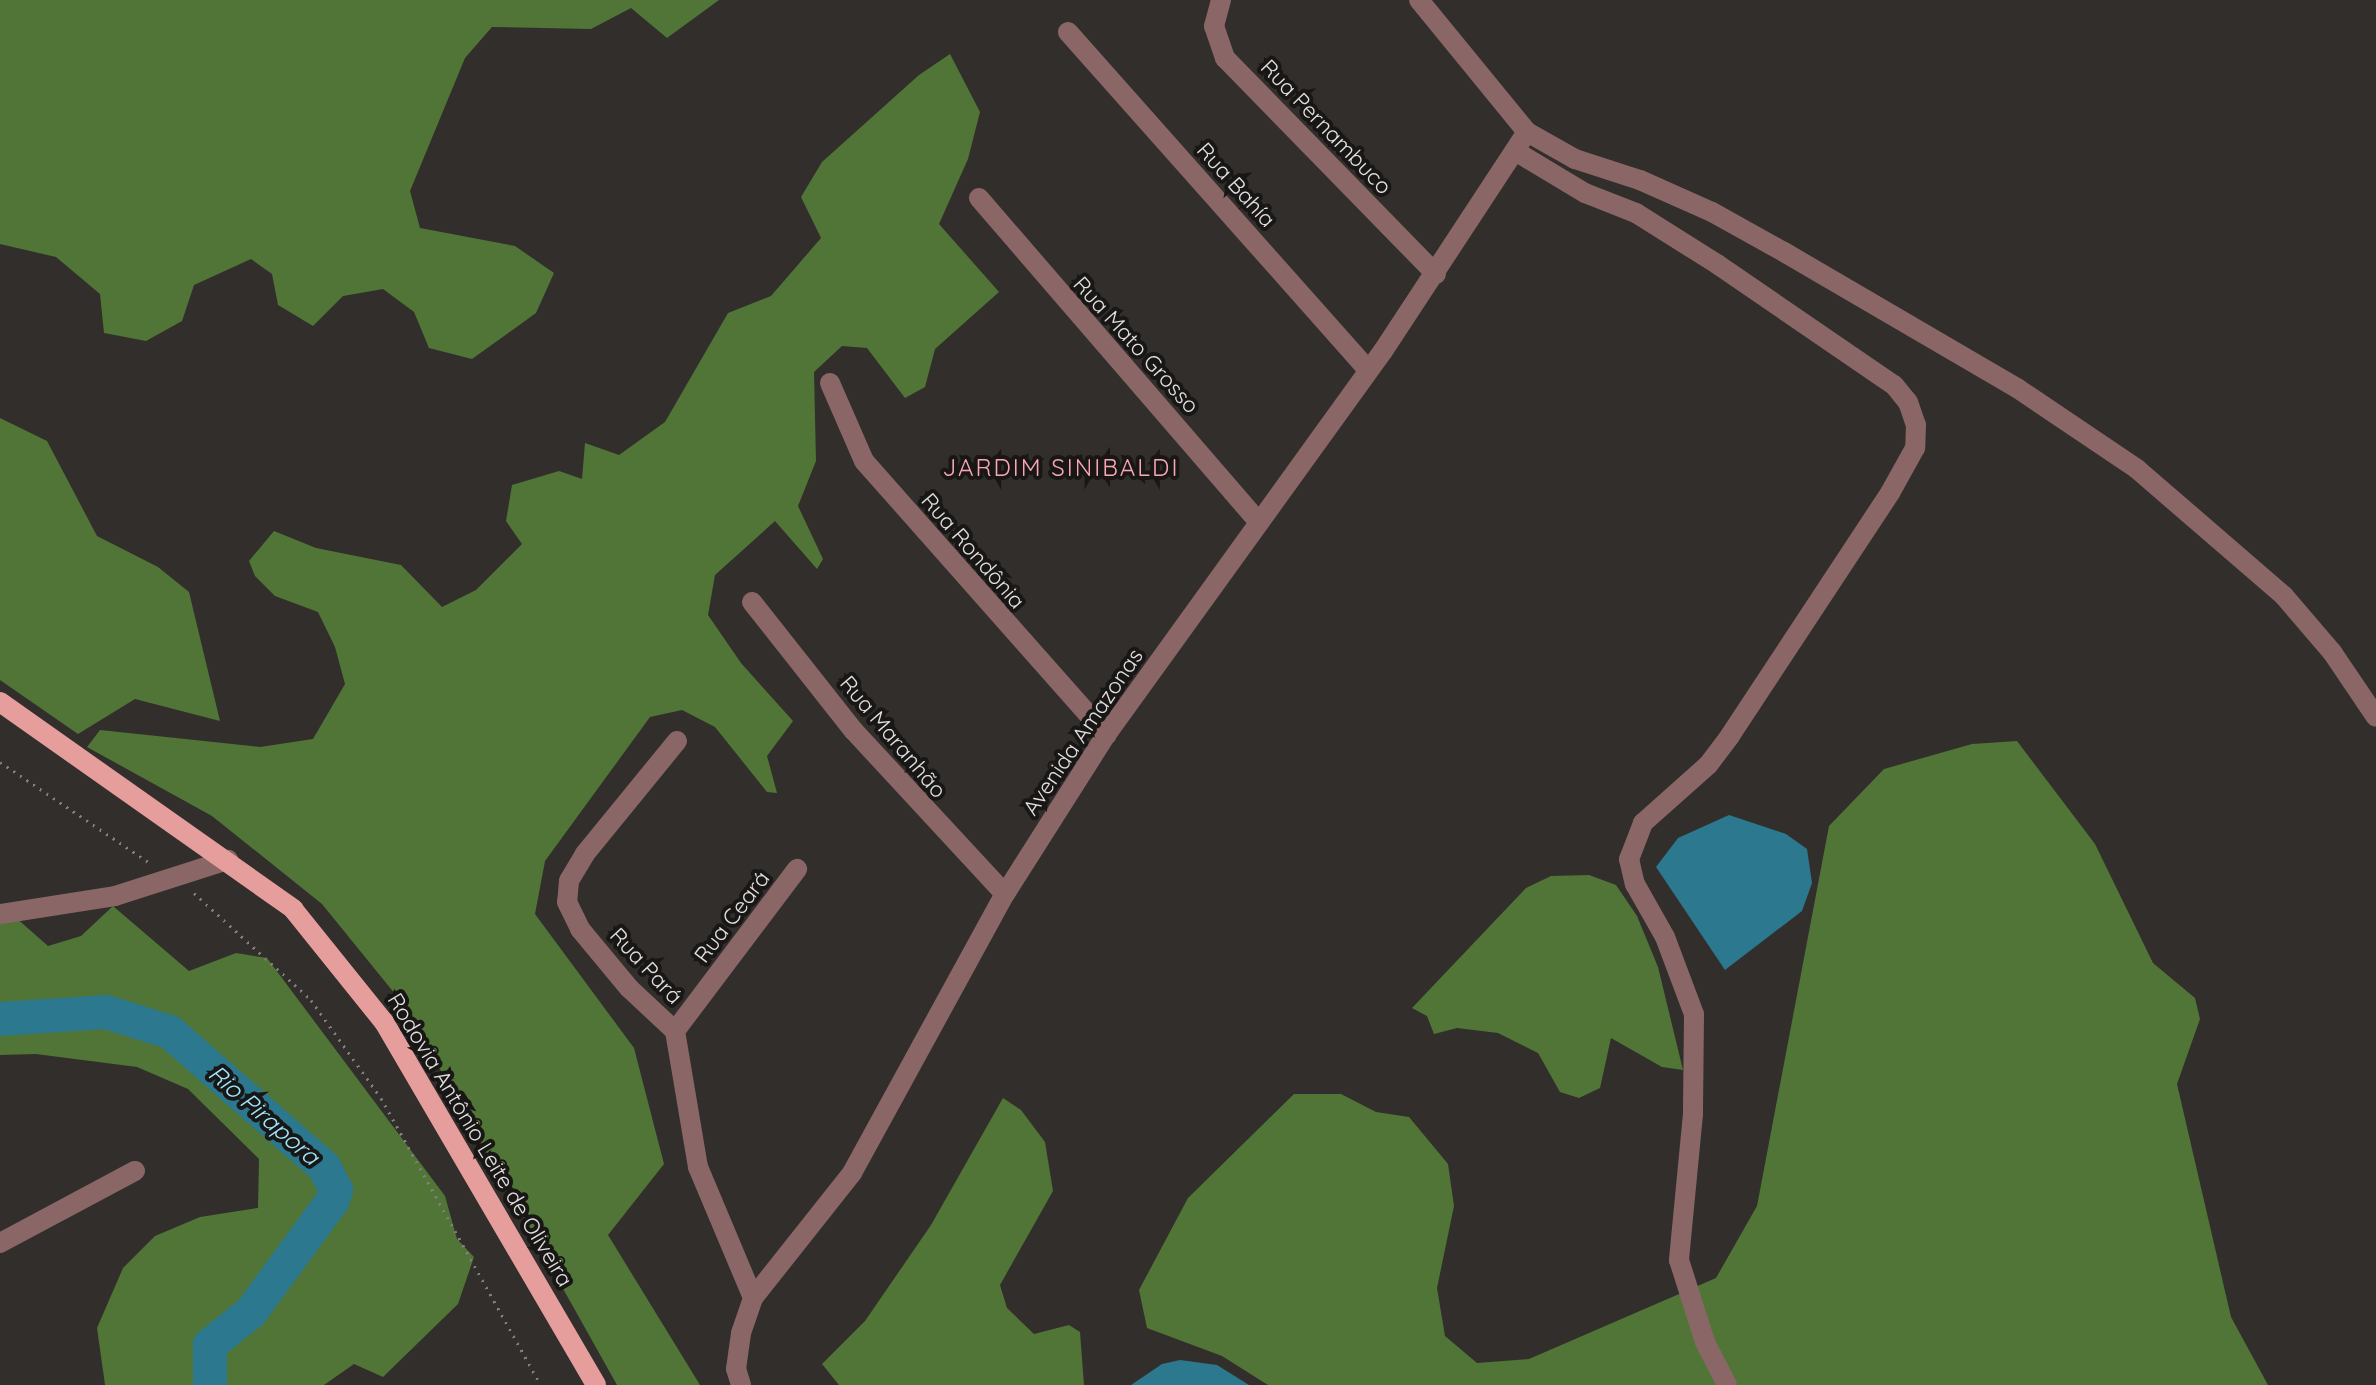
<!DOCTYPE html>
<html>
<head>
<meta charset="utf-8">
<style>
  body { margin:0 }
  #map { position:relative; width:2376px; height:1385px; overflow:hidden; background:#322e2c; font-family:Quicksand,sans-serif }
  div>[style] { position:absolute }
  .forest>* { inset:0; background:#507536 }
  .water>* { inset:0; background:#2c788e }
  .river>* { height:34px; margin:-17px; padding:0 17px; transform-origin:17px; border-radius:17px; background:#2c788e }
  .path>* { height:3px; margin-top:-1.5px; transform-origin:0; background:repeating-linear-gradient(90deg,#827f7d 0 2px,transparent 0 8px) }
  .minor>* { height:20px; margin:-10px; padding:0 10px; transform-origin:10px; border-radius:10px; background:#8a6766 }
  .major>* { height:20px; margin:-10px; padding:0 10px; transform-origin:10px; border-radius:10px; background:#e59e9b }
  span { translate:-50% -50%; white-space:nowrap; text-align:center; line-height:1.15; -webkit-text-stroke:8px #181716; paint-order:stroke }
  .street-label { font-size:22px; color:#e3e1e0 }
  .neighbourhood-label { font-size:24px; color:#fba7b3; letter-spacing:2px }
  .water-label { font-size:24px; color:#9fe7fe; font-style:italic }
</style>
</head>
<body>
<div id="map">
  <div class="forest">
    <i style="clip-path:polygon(0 0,719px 0,667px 38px,631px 8px,591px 29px,492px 27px,465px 58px,410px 191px,420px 228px,515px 246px,554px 273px,536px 313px,472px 359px,429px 348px,414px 312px,383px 289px,343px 296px,313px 326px,278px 305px,272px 274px,251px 259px,194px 285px,182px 321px,146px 341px,104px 333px,100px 294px,56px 257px,0 244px)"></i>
    <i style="clip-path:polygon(950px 54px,980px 112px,968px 159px,939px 224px,999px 292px,935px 349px,925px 387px,905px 398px,867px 348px,842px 346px,814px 372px,816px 461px,798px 506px,823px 559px,817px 569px,775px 521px,715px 575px,708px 615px,741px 663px,793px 721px,767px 756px,777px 793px,767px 792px,715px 727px,682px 710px,650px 717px,545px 861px,535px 914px,634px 1048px,664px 1164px,608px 1235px,700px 1385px,617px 1385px,404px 1005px,322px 904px,212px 816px,87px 747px,100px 730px,260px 747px,313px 739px,345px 684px,335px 647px,318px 612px,275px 596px,255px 576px,249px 561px,274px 531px,316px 548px,401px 565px,442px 607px,476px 590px,522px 544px,506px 521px,512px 485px,559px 471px,582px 479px,585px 443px,619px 455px,665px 422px,728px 313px,771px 296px,821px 238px,801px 197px,822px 162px,919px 75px)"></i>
    <i style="clip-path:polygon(0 418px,47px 441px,97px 536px,158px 567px,189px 592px,220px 721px,135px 699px,78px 734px,0 680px)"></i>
    <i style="clip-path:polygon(2017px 741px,2095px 844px,2153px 963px,2195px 998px,2200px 1019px,2177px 1084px,2231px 1317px,2268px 1385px,1268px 1385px,1222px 1356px,1147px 1328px,1139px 1290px,1188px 1198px,1294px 1094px,1341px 1094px,1376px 1112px,1409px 1117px,1448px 1164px,1454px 1206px,1437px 1288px,1445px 1336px,1477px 1363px,1529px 1359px,1716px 1278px,1757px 1206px,1829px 826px,1884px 769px,1972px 744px)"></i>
    <i style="clip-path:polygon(1589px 875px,1616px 885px,1637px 916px,1658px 967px,1683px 1070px,1662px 1067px,1611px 1038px,1600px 1088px,1579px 1098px,1560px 1092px,1538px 1053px,1498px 1033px,1457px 1028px,1434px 1034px,1427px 1016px,1412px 1008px,1526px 888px,1551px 876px)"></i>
    <i style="clip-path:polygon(113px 906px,189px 971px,236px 953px,267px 958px,445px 1196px,457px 1239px,474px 1257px,458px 1304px,383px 1377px,354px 1364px,324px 1385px,105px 1385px,97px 1328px,123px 1268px,155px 1236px,200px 1217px,258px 1208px,259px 1159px,188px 1089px,137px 1067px,36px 1054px,0 1055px,0 919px,14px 916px,48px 946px,81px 936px)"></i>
    <i style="clip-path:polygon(1003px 1098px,1021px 1110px,1045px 1142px,1053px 1191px,1000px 1285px,1007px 1308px,1034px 1334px,1069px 1325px,1080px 1332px,1084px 1385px,839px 1385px,822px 1364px,865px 1321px,931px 1225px)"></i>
  </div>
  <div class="water">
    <i style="clip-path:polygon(1729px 815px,1786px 834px,1807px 849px,1812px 883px,1802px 911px,1725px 970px,1656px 867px,1678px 838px)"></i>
    <i style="clip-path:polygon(1180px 1360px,1217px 1365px,1249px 1385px,1131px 1385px,1162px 1364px)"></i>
  </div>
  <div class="river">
    <i style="left:0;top:1019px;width:106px;rotate:-3.8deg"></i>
    <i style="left:106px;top:1012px;width:67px;rotate:17.4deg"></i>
    <i style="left:170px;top:1032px;width:205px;rotate:41.2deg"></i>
    <i style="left:324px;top:1167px;width:26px;rotate:62deg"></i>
    <i style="left:336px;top:1190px;width:10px;rotate:107deg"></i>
    <i style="left:333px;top:1200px;width:139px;rotate:126.2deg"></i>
    <i style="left:251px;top:1312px;width:53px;rotate:141.2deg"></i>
    <i style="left:210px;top:1345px;width:40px;rotate:90deg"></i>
  </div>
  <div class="path">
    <i style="left:0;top:762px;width:182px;rotate:34deg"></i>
    <i style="left:194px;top:893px;width:159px;rotate:42.4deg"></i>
    <i style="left:311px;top:1000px;width:120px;rotate:54.5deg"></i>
    <i style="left:381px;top:1098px;width:329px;rotate:60.9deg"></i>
  </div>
  <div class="minor">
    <i style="left:1221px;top:0;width:27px;rotate:105deg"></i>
    <i style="left:1214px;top:26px;width:34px;rotate:71deg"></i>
    <i style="left:1225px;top:58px;width:302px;rotate:45.7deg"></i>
    <i style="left:1419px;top:0;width:171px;rotate:50.7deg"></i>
    <i style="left:1527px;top:132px;width:55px;rotate:29.4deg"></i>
    <i style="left:1575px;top:159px;width:68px;rotate:17.9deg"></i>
    <i style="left:1640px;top:180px;width:79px;rotate:24deg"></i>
    <i style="left:1712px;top:212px;width:82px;rotate:29.1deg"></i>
    <i style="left:1784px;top:252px;width:270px;rotate:30.3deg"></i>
    <i style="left:2017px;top:388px;width:145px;rotate:34deg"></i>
    <i style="left:2137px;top:469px;width:194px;rotate:40.8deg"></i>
    <i style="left:2284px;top:596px;width:74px;rotate:49.4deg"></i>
    <i style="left:2332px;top:652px;width:78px;rotate:55.9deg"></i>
    <i style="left:1068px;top:32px;width:452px;rotate:48.4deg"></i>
    <i style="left:1515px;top:151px;width:82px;rotate:31deg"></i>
    <i style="left:1585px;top:193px;width:55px;rotate:21.4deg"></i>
    <i style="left:1636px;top:213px;width:96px;rotate:32.2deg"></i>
    <i style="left:1717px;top:264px;width:214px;rotate:34.4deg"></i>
    <i style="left:1894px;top:385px;width:22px;rotate:51deg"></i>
    <i style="left:1908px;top:402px;width:24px;rotate:71deg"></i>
    <i style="left:1916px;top:425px;width:23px;rotate:92deg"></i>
    <i style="left:1915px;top:448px;width:51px;rotate:119.1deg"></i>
    <i style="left:1890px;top:493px;width:291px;rotate:123.4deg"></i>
    <i style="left:1730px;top:736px;width:36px;rotate:127deg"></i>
    <i style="left:1708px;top:765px;width:87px;rotate:138.3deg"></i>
    <i style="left:1643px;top:823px;width:39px;rotate:111deg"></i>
    <i style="left:1629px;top:859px;width:26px;rotate:77deg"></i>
    <i style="left:1635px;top:884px;width:61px;rotate:60.5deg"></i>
    <i style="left:1665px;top:937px;width:82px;rotate:69.4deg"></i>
    <i style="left:1694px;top:1014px;width:100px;rotate:90.6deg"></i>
    <i style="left:1693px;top:1114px;width:147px;rotate:95.5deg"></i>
    <i style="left:1679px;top:1260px;width:86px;rotate:72.4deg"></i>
    <i style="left:1705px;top:1342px;width:48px;rotate:62.9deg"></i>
    <i style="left:979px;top:198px;width:428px;rotate:49.2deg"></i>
    <i style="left:830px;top:383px;width:85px;rotate:66.4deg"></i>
    <i style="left:864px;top:461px;width:366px;rotate:48.5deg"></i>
    <i style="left:752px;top:602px;width:164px;rotate:51.7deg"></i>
    <i style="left:854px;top:731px;width:222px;rotate:47.2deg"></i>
    <i style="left:677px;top:741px;width:146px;rotate:129.2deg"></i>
    <i style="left:585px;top:854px;width:31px;rotate:121deg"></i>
    <i style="left:569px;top:881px;width:21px;rotate:95deg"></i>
    <i style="left:567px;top:902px;width:30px;rotate:64deg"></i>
    <i style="left:580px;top:929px;width:77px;rotate:50.3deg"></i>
    <i style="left:629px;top:988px;width:63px;rotate:43.1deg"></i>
    <i style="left:675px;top:1031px;width:138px;rotate:80.4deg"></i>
    <i style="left:698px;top:1167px;width:142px;rotate:67.2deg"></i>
    <i style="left:0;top:914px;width:116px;rotate:-8.9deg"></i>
    <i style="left:115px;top:896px;width:119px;rotate:-17.7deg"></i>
    <i style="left:675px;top:1031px;width:203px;rotate:-53deg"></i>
    <i style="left:0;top:1243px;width:153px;rotate:-28.1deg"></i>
    <i style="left:741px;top:1385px;width:17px;rotate:-107deg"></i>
    <i style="left:736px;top:1369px;width:36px;rotate:-82deg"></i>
    <i style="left:741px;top:1333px;width:37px;rotate:-71deg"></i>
    <i style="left:753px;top:1298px;width:159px;rotate:-51.6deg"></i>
    <i style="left:852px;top:1173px;width:318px;rotate:-61.3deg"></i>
    <i style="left:1005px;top:894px;width:188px;rotate:-57.6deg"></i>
    <i style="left:1106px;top:735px;width:473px;rotate:-54.2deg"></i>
    <i style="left:1383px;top:351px;width:262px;rotate:-56.7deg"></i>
  </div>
  <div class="major">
    <i style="left:0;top:702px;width:359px;rotate:35.2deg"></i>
    <i style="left:293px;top:909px;width:145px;rotate:51.2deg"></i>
    <i style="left:384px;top:1022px;width:420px;rotate:59.7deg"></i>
  </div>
  <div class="street-label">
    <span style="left:1326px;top:127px;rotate:46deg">Rua Pernambuco</span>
    <span style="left:1236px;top:185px;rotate:48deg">Rua Bahía</span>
    <span style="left:1136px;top:345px;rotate:48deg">Rua Mato Grosso</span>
    <span style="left:973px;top:551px;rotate:49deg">Rua Rondônia</span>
    <span style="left:1083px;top:732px;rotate:-56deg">Avenida Amazonas</span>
    <span style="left:893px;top:737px;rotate:50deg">Rua Maranhão</span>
    <span style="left:732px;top:917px;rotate:-53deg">Rua Ceará</span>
    <span style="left:646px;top:966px;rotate:47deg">Rua Pará</span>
    <span style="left:480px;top:1140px;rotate:59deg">Rodovia Antônio Leite de Oliveira</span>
  </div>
  <div class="neighbourhood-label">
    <span style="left:1061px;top:468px">JARDIM SINIBALDI</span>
  </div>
  <div class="water-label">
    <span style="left:264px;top:1115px;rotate:41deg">Rio Pirapora</span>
  </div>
</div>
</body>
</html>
